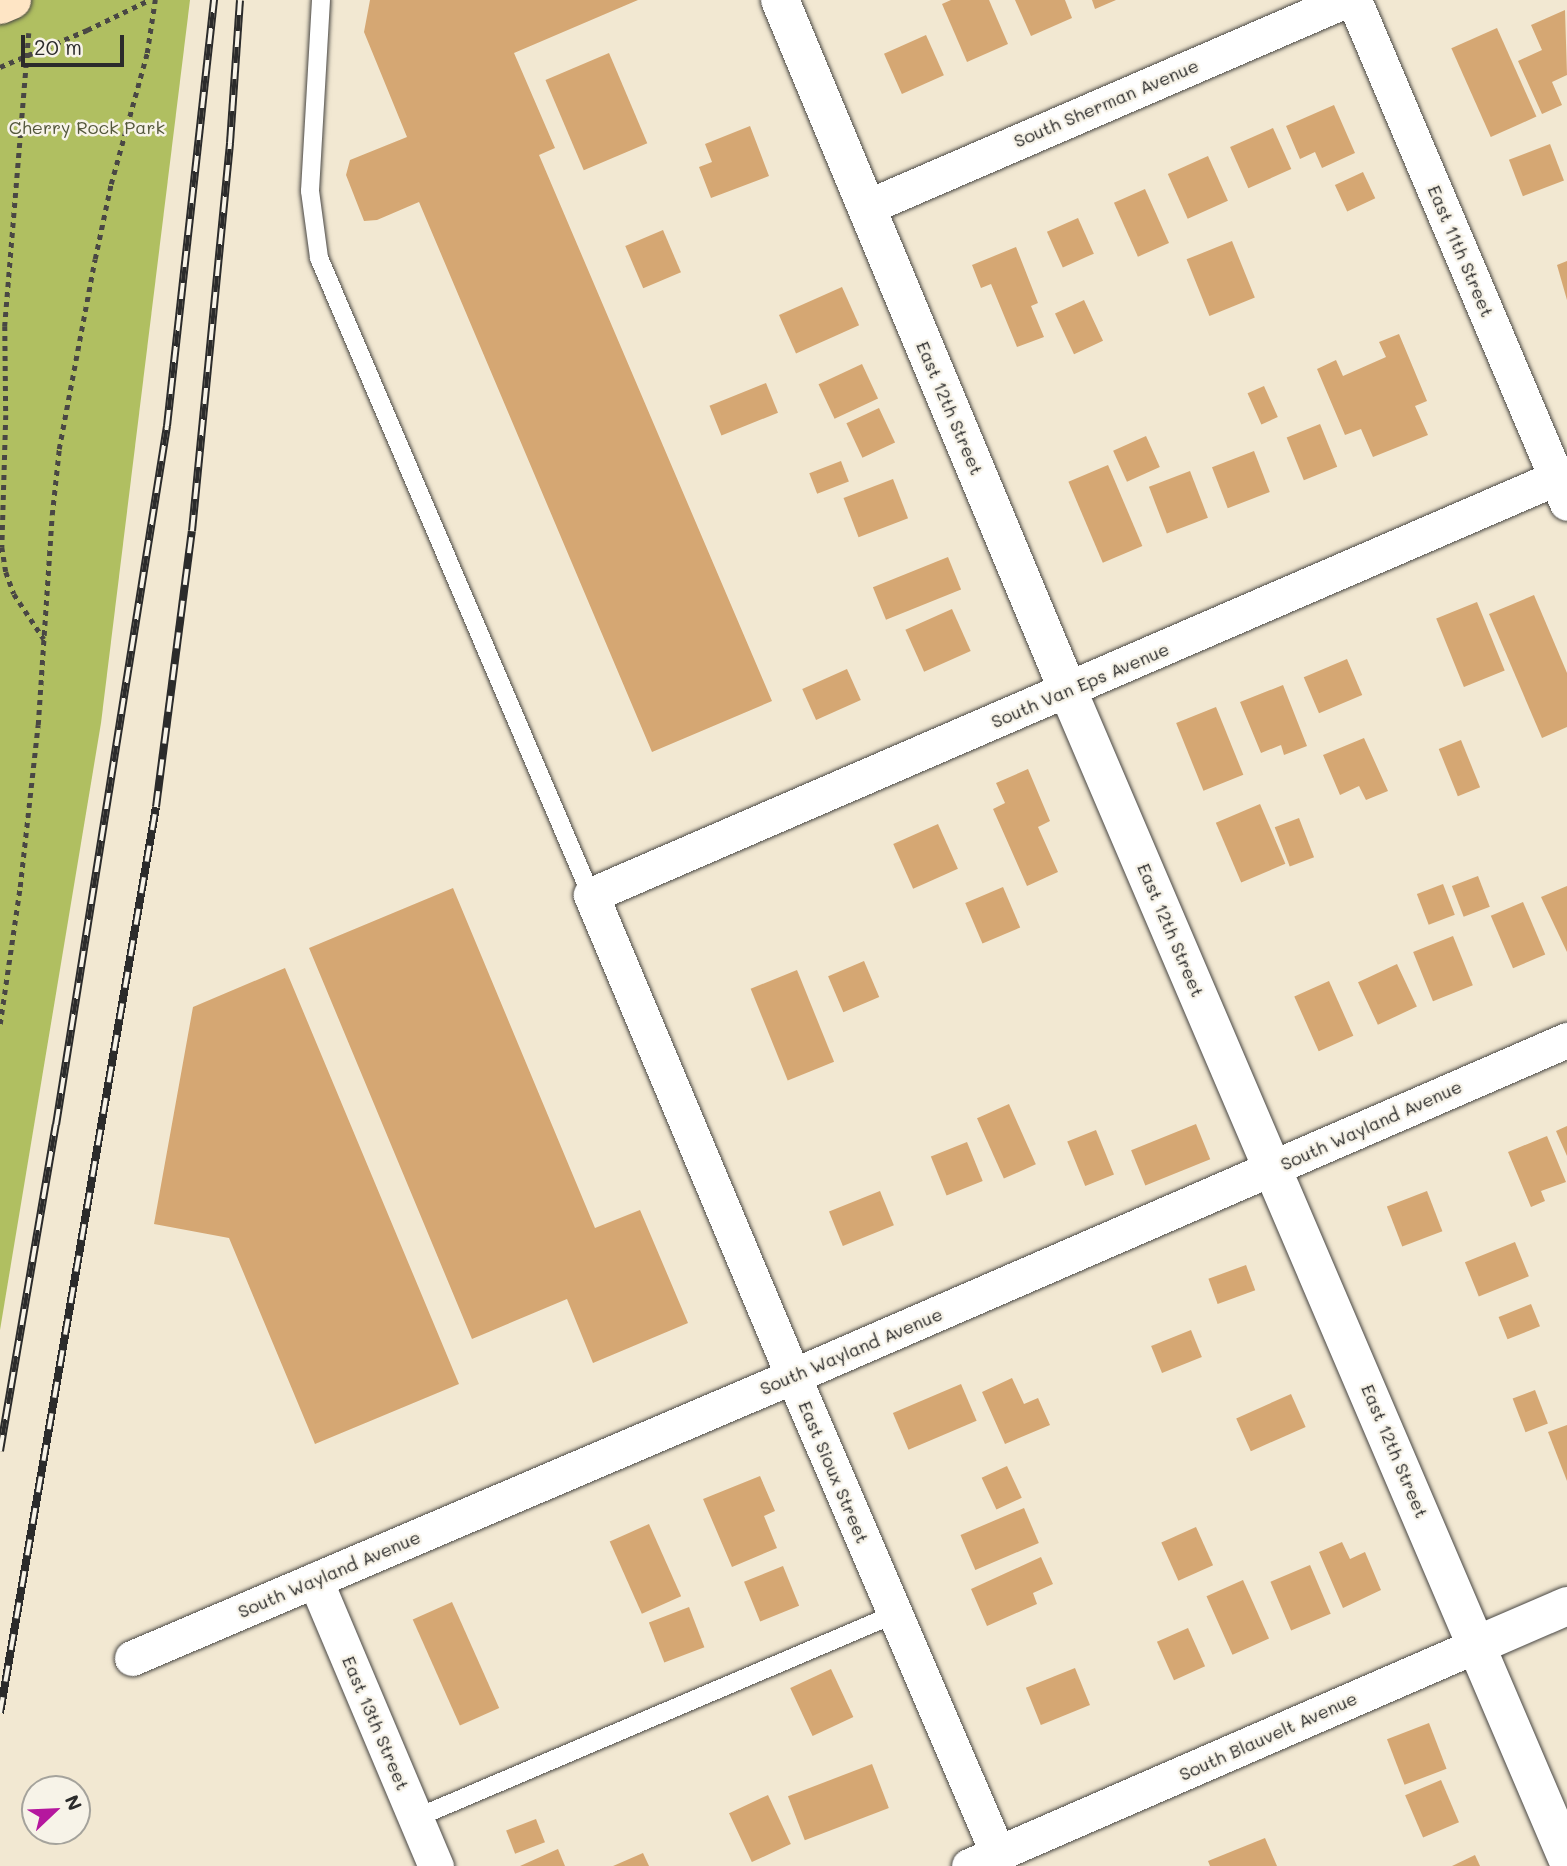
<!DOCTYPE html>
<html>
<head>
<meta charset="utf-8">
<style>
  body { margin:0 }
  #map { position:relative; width:1567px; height:1866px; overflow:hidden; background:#f2e8d2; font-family:Mali,sans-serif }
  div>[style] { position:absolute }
  .green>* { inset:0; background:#b0bf61 }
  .building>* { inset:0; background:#d5a773; transform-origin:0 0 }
  .path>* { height:4.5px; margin-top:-2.25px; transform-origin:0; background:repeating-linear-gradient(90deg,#494744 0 5px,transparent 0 10px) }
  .roads { filter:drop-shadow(0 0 2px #494744) drop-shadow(0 0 2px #494744) }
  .service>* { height:18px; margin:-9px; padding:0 9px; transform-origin:9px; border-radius:9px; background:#fff }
  .minor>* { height:35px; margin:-17.5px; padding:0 17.5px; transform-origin:17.5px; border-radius:17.5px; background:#fff }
  .tertiary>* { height:38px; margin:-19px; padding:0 19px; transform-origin:19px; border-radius:19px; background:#fff }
  .secondary>* { height:38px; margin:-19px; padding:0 19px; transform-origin:19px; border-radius:19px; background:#fee5c5 }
  .rail>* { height:8px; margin-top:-4px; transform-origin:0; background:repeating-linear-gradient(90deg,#f7f3e8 0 16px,#2b2b2b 0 32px); box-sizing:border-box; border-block:2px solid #2b2b2b }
  .path-bridge>* { height:4.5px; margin-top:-2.25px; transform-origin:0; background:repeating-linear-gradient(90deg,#494744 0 5px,transparent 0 10px) }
  span { translate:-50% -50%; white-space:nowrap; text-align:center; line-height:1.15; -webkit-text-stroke:5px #f7f3e8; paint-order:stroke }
  .street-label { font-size:18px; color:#2b2b2b }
  .park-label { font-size:18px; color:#53573b }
  .north { position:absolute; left:21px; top:1775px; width:70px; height:70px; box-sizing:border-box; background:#f7f3e8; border:2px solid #a5a39c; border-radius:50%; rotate:67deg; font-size:19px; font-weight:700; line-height:28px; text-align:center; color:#2b2b2b }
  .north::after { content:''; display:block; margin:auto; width:24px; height:32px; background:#b5179e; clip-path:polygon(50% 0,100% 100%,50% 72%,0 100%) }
  .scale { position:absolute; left:21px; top:35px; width:103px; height:32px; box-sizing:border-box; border:4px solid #2b2b2b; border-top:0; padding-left:9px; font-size:21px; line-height:24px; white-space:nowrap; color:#2b2b2b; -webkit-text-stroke:5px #f7f3e8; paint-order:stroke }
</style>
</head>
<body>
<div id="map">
  <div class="green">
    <i style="clip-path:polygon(0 0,190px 0,101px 723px,0 1330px)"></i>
  </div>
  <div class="building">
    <i style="clip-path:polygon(370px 0,638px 0,514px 53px,555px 148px,539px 155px,772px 701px,652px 752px,419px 202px,377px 220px,364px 221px,346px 175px,350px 160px,407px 137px,364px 32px)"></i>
    <i style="clip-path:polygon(951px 0,989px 0,1008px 44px,967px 62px,942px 4px)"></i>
    <i style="clip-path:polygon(1015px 0,1065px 0,1072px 18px,1031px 36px)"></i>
    <i style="clip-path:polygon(1092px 0,1116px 0,1095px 9px)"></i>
    <i style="clip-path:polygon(1565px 10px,1567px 75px,1552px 82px,1562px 105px,1542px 114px,1518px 61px,1542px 50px,1531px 25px)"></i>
    <i style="left:1497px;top:28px;width:97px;height:50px;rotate:66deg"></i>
    <i style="left:926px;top:35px;width:44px;height:46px;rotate:66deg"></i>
    <i style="left:609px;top:53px;width:98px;height:69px;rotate:67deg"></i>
    <i style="clip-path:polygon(1334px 105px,1355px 153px,1322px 168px,1315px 152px,1300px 159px,1286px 126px)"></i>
    <i style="clip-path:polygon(750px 126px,769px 176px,711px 198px,699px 167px,712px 162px,705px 144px)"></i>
    <i style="left:1273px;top:128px;width:45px;height:47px;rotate:66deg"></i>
    <i style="left:1550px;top:144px;width:39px;height:44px;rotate:69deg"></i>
    <i style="left:1208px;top:156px;width:49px;height:44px;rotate:66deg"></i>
    <i style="left:1363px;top:172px;width:29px;height:31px;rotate:65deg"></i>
    <i style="left:1145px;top:189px;width:59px;height:34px;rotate:66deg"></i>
    <i style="left:1078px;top:218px;width:39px;height:34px;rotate:66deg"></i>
    <i style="left:663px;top:230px;width:46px;height:41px;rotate:67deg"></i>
    <i style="left:1232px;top:241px;width:61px;height:49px;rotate:68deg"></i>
    <i style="clip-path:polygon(1016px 247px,1038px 303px,1031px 306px,1044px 337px,1017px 347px,991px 284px,981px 288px,972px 265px)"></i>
    <i style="clip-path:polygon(1567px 261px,1567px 300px,1557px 265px)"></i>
    <i style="left:842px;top:287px;width:42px;height:69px;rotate:66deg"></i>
    <i style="left:1084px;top:300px;width:45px;height:32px;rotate:65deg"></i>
    <i style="clip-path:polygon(1399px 334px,1427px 401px,1415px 406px,1428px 435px,1373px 457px,1361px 429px,1345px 435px,1317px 369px,1336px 360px,1343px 376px,1386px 357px,1379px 342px)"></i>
    <i style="left:862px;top:364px;width:38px;height:48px;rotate:65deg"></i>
    <i style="left:766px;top:383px;width:32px;height:61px;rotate:68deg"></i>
    <i style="left:1264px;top:386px;width:34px;height:18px;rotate:66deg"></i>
    <i style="left:879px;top:408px;width:38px;height:36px;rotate:65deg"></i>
    <i style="left:1320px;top:424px;width:46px;height:36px;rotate:68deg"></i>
    <i style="left:1146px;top:436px;width:34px;height:36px;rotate:66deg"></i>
    <i style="left:1254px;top:451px;width:44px;height:45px;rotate:69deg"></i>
    <i style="left:841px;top:461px;width:22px;height:34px;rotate:69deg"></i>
    <i style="left:1108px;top:465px;width:88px;height:43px;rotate:67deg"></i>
    <i style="left:1190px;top:471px;width:50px;height:44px;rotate:69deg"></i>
    <i style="left:893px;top:479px;width:42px;height:53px;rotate:69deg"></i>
    <i style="left:948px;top:557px;width:35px;height:81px;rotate:68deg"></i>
    <i style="clip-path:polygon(1534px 595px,1567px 673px,1567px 727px,1542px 738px,1489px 614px)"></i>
    <i style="left:1477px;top:602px;width:74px;height:44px;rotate:68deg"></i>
    <i style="left:952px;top:609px;width:46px;height:51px;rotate:66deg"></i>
    <i style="left:1347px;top:659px;width:39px;height:47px;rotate:67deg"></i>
    <i style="left:847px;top:669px;width:34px;height:49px;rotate:66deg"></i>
    <i style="clip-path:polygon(1283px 685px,1307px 746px,1284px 755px,1281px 745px,1261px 753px,1240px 702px)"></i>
    <i style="left:1216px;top:707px;width:73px;height:43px;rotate:68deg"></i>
    <i style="clip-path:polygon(1364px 738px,1388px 791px,1366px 800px,1359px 786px,1340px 795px,1323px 755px)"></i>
    <i style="left:1461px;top:740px;width:51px;height:24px;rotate:68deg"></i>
    <i style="clip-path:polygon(1028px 769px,1050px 821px,1038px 827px,1058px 872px,1027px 886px,993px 809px,1005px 803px,996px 783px)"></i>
    <i style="left:1260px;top:804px;width:65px;height:48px;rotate:67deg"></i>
    <i style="left:1299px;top:818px;width:42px;height:26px;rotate:69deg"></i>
    <i style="left:938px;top:824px;width:49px;height:49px;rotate:66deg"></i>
    <i style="left:1478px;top:876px;width:33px;height:28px;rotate:69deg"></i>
    <i style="left:1443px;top:884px;width:33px;height:28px;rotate:69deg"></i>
    <i style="clip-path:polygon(1567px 886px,1567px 952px,1541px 897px)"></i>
    <i style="left:1003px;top:887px;width:44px;height:41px;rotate:67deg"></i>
    <i style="clip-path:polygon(453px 888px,595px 1228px,640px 1210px,688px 1323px,593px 1363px,567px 1299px,472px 1339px,309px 948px)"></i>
    <i style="left:1523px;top:902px;width:57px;height:35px;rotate:67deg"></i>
    <i style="left:1453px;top:936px;width:53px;height:43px;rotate:68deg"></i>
    <i style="left:864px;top:961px;width:39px;height:39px;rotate:67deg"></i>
    <i style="left:1397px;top:964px;width:47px;height:43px;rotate:65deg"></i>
    <i style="clip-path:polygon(285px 968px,459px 1384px,315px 1444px,229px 1238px,154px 1224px,193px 1007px)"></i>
    <i style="left:797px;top:970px;width:99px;height:50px;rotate:68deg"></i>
    <i style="left:1329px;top:981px;width:60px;height:38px;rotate:66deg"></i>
    <i style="left:1009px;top:1104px;width:66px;height:35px;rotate:66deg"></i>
    <i style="left:1196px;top:1124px;width:38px;height:70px;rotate:68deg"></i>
    <i style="clip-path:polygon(1567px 1126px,1567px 1156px,1556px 1131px)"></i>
    <i style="left:1096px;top:1130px;width:48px;height:31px;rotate:68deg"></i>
    <i style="clip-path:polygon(1547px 1136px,1566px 1182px,1541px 1191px,1545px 1201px,1531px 1207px,1508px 1152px)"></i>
    <i style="left:967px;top:1142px;width:42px;height:39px;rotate:68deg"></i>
    <i style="left:880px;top:1191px;width:37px;height:55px;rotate:68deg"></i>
    <i style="left:1427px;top:1191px;width:43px;height:43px;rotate:69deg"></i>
    <i style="left:1515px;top:1242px;width:37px;height:54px;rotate:68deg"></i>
    <i style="left:1246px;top:1265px;width:27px;height:40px;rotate:70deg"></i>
    <i style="left:1531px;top:1304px;width:24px;height:35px;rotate:68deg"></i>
    <i style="left:1191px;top:1330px;width:29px;height:43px;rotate:68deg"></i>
    <i style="clip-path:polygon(1012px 1378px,1024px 1404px,1038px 1398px,1050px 1425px,1005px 1444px,982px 1392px)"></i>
    <i style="left:961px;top:1384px;width:40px;height:74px;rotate:67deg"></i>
    <i style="left:1535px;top:1390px;width:36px;height:24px;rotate:69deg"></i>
    <i style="left:1291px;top:1394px;width:36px;height:60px;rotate:66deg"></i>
    <i style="clip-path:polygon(1567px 1425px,1567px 1481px,1548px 1432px)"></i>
    <i style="left:1007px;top:1466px;width:35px;height:28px;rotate:65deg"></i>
    <i style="clip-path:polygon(760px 1476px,775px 1511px,764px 1516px,777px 1548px,732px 1567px,703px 1499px)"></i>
    <i style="left:1024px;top:1508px;width:38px;height:69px;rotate:67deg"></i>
    <i style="left:649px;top:1524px;width:79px;height:43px;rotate:66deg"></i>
    <i style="left:1196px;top:1527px;width:42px;height:38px;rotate:66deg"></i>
    <i style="clip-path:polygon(1342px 1542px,1350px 1559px,1365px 1552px,1381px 1590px,1343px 1608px,1319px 1552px)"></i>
    <i style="clip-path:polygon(1041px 1557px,1053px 1584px,1033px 1593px,1037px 1604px,987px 1626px,971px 1589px)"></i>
    <i style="left:1310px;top:1565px;width:53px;height:43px;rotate:67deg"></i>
    <i style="left:783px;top:1566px;width:43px;height:42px;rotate:68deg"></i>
    <i style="left:1243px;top:1580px;width:64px;height:40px;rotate:66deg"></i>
    <i style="left:452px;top:1602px;width:116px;height:43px;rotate:66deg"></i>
    <i style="left:689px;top:1607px;width:43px;height:43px;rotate:69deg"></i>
    <i style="left:1188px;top:1628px;width:42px;height:34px;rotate:66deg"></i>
    <i style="left:1075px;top:1668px;width:40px;height:53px;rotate:68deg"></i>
    <i style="left:831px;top:1669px;width:53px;height:45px;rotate:65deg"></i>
    <i style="left:1429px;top:1723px;width:49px;height:45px;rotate:69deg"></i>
    <i style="left:872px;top:1764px;width:47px;height:90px;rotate:69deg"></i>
    <i style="left:1441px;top:1780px;width:46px;height:39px;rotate:67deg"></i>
    <i style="left:768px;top:1795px;width:54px;height:43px;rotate:65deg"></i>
    <i style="left:536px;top:1819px;width:25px;height:32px;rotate:69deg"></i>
    <i style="clip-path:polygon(1265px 1838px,1277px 1866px,1210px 1866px,1208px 1861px)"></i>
    <i style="clip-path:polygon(558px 1849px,565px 1866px,520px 1866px)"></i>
    <i style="clip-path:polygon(643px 1853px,649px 1866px,613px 1866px)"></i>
    <i style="clip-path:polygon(1475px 1855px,1480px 1866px,1452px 1866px)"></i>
  </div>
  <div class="path">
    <i style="left:87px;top:30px;width:69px;rotate:-25.8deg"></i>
    <i style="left:29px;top:33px;width:294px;rotate:94.7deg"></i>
    <i style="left:5px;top:326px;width:89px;rotate:89.4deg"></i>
    <i style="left:6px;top:415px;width:132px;rotate:91.7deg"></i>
    <i style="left:2px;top:547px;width:25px;rotate:81deg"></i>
    <i style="left:6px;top:572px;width:23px;rotate:70deg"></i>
    <i style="left:14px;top:594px;width:54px;rotate:56.3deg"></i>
    <i style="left:0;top:1024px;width:138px;rotate:-81.7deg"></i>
    <i style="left:20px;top:887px;width:163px;rotate:-83.7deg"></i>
    <i style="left:38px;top:725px;width:210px;rotate:-86.2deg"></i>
    <i style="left:52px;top:515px;width:66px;rotate:-83.9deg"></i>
    <i style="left:59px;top:449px;width:193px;rotate:-79.3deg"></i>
    <i style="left:95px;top:259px;width:77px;rotate:-78deg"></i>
    <i style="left:111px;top:184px;width:136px;rotate:-74.6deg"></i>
    <i style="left:147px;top:53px;width:54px;rotate:-81.4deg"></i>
  </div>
  <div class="roads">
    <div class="service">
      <i style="left:321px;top:0;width:191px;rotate:93.3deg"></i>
      <i style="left:310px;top:191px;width:68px;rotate:82.3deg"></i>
      <i style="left:319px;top:258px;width:693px;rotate:66.88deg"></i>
      <i style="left:416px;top:1818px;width:521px;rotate:-23.07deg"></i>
    </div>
    <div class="minor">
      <i style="left:1354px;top:0;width:546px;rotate:67.05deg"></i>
      <i style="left:867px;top:207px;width:522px;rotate:-23.37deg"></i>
      <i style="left:315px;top:1580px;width:311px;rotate:67.1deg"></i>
      <i style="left:132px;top:1658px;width:719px;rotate:-23.1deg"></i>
      <i style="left:793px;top:1376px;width:844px;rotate:-23.47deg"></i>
      <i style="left:998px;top:1854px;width:520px;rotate:-113.21deg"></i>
      <i style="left:793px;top:1376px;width:522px;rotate:-112.78deg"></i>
      <i style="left:591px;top:895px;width:1063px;rotate:-23.38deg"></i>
      <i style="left:969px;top:1866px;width:554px;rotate:-23.51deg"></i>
    </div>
    <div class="tertiary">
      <i style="left:780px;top:0;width:749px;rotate:67.37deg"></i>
      <i style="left:1068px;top:691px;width:1269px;rotate:66.85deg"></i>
      <i style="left:1477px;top:1645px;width:98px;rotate:-23.4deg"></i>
    </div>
    <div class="secondary">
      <i style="left:0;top:5px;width:13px;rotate:-23deg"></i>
    </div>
  </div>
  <div class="rail">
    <i style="left:0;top:1451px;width:331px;rotate:-80.3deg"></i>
    <i style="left:56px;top:1125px;width:708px;rotate:-80.98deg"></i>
    <i style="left:167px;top:426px;width:429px;rotate:-83.7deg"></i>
    <i style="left:0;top:1713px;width:919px;rotate:-80.23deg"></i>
    <i style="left:156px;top:807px;width:278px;rotate:-82.6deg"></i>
    <i style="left:192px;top:531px;width:390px;rotate:-84.4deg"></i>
    <i style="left:230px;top:143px;width:143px;rotate:-86deg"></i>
  </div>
  <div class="path-bridge">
    <i style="left:0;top:67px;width:95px;rotate:-23deg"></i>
  </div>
  <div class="street-label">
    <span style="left:1106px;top:103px;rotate:-23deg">South Sherman Avenue</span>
    <span style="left:1461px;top:251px;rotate:67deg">East 11th Street</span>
    <span style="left:950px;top:408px;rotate:67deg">East 12th Street</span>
    <span style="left:1080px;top:685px;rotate:-23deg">South Van Eps Avenue</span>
    <span style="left:1171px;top:930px;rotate:67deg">East 12th Street</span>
    <span style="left:1371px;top:1125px;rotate:-24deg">South Wayland Avenue</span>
    <span style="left:851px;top:1351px;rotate:-23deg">South Wayland Avenue</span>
    <span style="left:1395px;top:1451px;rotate:67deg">East 12th Street</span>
    <span style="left:834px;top:1472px;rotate:67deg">East Sioux Street</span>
    <span style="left:329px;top:1574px;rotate:-23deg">South Wayland Avenue</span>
    <span style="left:376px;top:1723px;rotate:67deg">East 13th Street</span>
    <span style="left:1268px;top:1736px;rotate:-24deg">South Blauvelt Avenue</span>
  </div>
  <div class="park-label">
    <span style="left:87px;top:127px">Cherry Rock Park</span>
  </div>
  <div class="north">N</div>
  <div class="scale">20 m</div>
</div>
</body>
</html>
